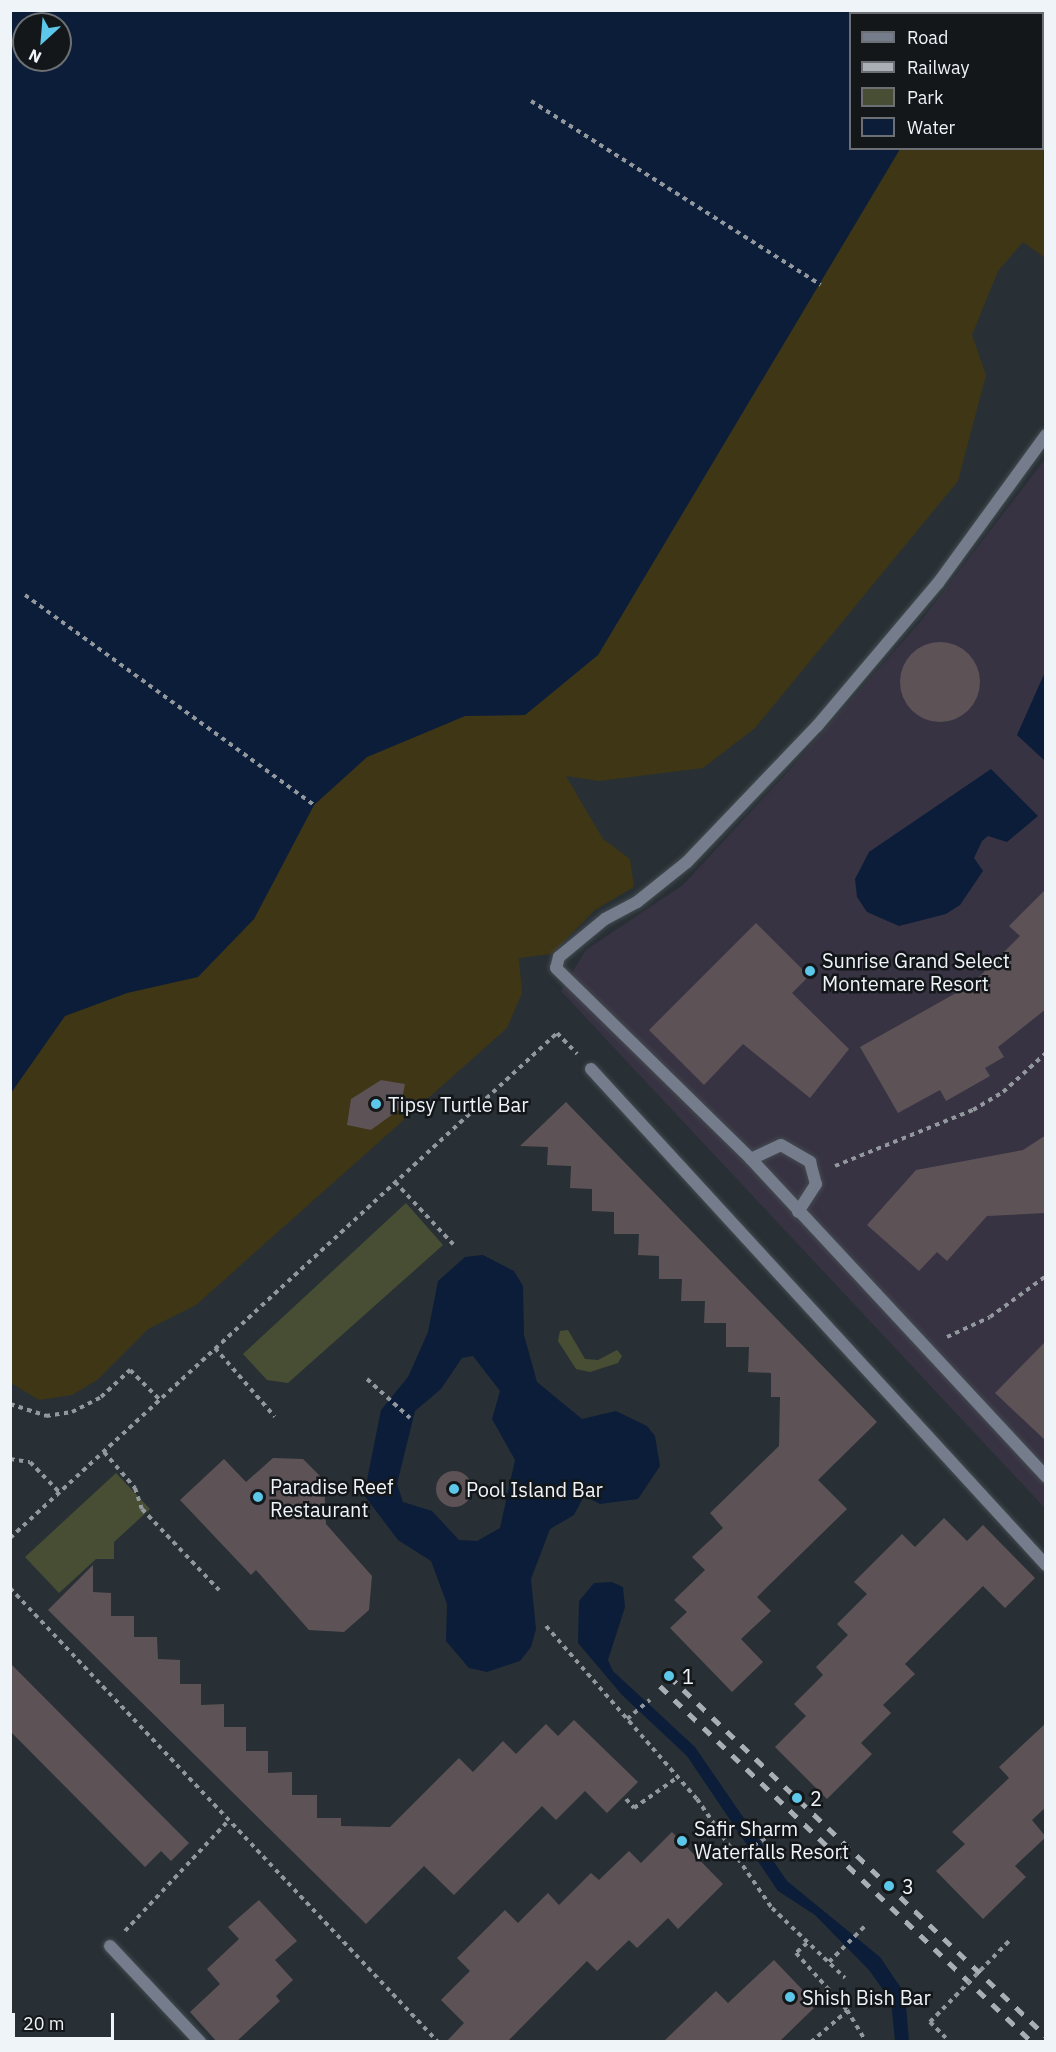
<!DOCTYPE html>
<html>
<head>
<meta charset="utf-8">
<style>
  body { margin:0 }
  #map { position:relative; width:1056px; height:2052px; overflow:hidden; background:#283035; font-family:"IBM Plex Sans",sans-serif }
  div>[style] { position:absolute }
  .commercial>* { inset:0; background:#383343 }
  .green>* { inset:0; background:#484e34 }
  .sand>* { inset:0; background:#3e3615 }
  .water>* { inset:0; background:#0b1d38 }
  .building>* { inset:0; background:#5d5256 }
  .round { border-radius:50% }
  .path>* { height:4px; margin-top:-2px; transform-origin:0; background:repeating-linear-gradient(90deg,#92989d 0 4.5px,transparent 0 9px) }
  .roads { filter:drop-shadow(0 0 2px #444b50) drop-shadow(0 0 2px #444b50) }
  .service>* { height:12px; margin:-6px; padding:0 6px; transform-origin:6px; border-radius:6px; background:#757d8d }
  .minor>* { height:12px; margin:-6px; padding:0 6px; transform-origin:6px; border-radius:6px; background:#757d8d }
  .rail>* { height:4.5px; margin-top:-2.25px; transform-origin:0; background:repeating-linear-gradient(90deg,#a9afb4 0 10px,transparent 0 20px) }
  .path-bridge>* { height:4px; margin-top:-2px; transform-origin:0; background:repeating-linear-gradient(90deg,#92989d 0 4.5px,transparent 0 9px) }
  .dots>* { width:16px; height:16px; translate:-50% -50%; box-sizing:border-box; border:3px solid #14171a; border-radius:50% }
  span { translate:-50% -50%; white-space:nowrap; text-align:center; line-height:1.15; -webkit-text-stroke:5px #14171a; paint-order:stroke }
  .poi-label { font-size:20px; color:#eff4f8 }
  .left { translate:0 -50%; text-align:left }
  .frame { position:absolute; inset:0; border:12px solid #eff4f8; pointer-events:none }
  .legend { position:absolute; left:849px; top:12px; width:195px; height:138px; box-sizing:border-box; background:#14171a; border:2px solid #6c6f73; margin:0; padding:8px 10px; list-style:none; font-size:18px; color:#eff4f8 }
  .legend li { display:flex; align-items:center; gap:12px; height:30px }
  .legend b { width:30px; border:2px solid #6c6f73 }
  .north { position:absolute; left:12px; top:12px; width:60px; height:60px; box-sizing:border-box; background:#14171a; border:2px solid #6c6f73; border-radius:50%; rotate:206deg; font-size:16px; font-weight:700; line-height:24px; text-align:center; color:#eff4f8 }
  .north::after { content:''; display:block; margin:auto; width:21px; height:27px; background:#5cc7e8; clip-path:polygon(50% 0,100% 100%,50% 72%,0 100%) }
  .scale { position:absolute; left:12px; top:2013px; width:102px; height:27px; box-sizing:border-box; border:3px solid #eff4f8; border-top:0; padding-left:8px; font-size:18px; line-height:21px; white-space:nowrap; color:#eff4f8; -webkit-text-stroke:4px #14171a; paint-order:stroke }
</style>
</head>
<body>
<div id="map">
  <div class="commercial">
    <i style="clip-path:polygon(1045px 459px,1045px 1508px,561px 991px,586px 950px,683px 885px,784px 776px,921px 621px)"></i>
  </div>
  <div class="green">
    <i style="clip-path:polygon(406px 1203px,443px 1245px,288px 1383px,267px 1380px,243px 1354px)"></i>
    <i style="clip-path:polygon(568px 1330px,585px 1359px,598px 1360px,617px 1350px,622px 1356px,618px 1363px,590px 1372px,576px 1369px,558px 1341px,560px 1331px)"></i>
    <i style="clip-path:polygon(116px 1473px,150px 1509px,114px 1542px,114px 1559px,96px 1559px,59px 1593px,25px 1557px)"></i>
  </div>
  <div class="sand">
    <i style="clip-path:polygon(1043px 116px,1045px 258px,1023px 242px,998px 271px,972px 335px,986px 375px,958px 481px,755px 728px,703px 768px,599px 781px,566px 776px,603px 839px,630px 859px,634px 887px,595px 910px,552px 954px,519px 958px,522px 993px,507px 1028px,196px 1305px,148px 1329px,97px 1380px,72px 1395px,39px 1400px,11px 1383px,11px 1093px,64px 1016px,127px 993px,254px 919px,314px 805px,367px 757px,465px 716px,525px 715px,598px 655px,900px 149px,1042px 148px)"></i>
  </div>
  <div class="water">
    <i style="clip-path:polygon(evenodd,11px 10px,982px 11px,850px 14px,850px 148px,900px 149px,598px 655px,525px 715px,465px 716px,367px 757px,314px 805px,254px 919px,198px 977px,127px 993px,65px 1016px,11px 1093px,11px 10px,24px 24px,60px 24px,60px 60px,24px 60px,24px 24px)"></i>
    <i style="clip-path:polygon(1045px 672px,1045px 761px,1017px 735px)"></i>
    <i style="clip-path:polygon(991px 769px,1038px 816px,1007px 842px,988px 836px,982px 841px,974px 858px,983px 871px,960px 905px,946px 914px,899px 926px,867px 912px,857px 897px,855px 879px,869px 852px)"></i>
    <i style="clip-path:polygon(evenodd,483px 1255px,514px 1271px,523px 1286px,524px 1335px,537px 1382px,582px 1419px,616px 1411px,647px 1426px,655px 1436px,660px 1466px,638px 1499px,600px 1504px,584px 1496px,574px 1515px,550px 1529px,531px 1579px,536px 1629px,531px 1647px,520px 1661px,487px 1672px,469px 1668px,446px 1641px,447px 1604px,431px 1561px,398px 1540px,364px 1495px,381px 1410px,408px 1377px,428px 1332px,438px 1281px,465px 1257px,483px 1255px,473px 1356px,500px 1391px,492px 1419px,515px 1460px,500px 1528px,477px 1541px,459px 1540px,432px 1511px,403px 1502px,397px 1484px,415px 1411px,441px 1389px,462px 1358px,473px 1356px)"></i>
    <i style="clip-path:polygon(612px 1582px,623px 1587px,625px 1607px,608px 1660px,613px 1671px,695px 1747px,787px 1881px,880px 1957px,905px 1994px,909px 2041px,895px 2041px,891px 2001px,869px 1970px,815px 1915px,778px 1891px,687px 1756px,622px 1695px,578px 1643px,579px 1601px,594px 1583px)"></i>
  </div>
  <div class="building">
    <i class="round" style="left:900px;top:642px;width:80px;height:80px"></i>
    <i style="clip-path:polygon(1046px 889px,1046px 1009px,998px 1047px,1004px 1057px,985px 1068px,990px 1076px,946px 1101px,940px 1090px,898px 1113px,860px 1047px,972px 984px,1020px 936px,1009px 926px)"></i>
    <i style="clip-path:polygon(756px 923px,809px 976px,792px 993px,849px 1049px,810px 1098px,743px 1044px,704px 1085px,649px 1030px)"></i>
    <i style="clip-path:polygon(381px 1080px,405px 1084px,400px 1109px,371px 1130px,347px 1125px,351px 1099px)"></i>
    <i style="clip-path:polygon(566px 1102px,877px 1422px,818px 1480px,847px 1509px,757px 1597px,771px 1611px,741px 1639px,763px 1662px,732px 1692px,670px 1628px,687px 1612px,674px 1600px,705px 1570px,692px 1557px,723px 1528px,710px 1513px,779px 1446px,780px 1397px,771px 1397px,771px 1373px,748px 1372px,749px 1347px,726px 1347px,726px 1323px,704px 1323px,705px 1301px,681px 1301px,682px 1279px,659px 1279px,659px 1256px,638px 1255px,639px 1234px,614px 1234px,614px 1212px,592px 1211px,592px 1189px,570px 1188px,571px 1166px,547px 1165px,548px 1147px,520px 1146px)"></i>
    <i style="clip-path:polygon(1046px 1135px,1046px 1213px,987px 1216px,947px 1261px,937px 1252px,919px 1271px,867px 1225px,916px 1170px,1023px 1150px)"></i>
    <i style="clip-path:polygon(1046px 1341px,1046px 1441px,995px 1393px)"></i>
    <i style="clip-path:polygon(273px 1458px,303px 1459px,324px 1480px,326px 1524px,372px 1576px,369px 1610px,344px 1632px,309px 1630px,256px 1570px,251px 1575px,180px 1500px,224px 1459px,246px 1482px)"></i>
    <i class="round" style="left:436px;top:1471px;width:36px;height:36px"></i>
    <i style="clip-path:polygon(944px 1518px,967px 1541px,983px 1525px,1035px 1578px,1005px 1608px,983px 1586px,905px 1664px,915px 1674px,883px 1705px,891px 1713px,861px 1743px,872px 1754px,827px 1799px,775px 1747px,806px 1716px,794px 1704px,823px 1675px,816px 1667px,848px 1635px,837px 1624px,867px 1594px,854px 1582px,902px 1534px,915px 1547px)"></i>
    <i style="clip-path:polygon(93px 1565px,93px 1592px,111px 1593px,111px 1616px,134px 1616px,134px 1637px,157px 1637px,158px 1659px,180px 1660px,180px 1684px,201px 1684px,201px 1705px,224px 1704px,224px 1727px,246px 1727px,246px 1751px,268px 1751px,268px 1773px,292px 1772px,292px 1795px,317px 1795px,317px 1818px,341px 1818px,341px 1826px,390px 1827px,459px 1758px,473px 1772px,503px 1741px,516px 1754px,546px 1724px,558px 1736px,574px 1720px,638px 1782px,607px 1813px,585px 1791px,556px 1820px,542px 1806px,454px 1895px,424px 1866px,366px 1924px,48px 1610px)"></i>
    <i style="clip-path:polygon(10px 1663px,189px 1843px,171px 1861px,161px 1851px,145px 1867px,10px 1731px)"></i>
    <i style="clip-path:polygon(1046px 1723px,1046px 1807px,1032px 1820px,1046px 1837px,1015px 1866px,1026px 1877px,983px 1919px,936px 1871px,965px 1844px,952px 1832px,1009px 1778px,999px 1767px)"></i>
    <i style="clip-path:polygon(672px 1832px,723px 1884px,678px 1929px,668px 1918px,637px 1948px,629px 1940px,597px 1971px,587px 1961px,507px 2042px,446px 2042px,464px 2023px,441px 2000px,470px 1971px,457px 1958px,505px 1910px,518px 1923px,548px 1893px,559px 1905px,591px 1873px,599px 1880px,629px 1851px,641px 1863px)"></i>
    <i style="clip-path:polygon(259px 1900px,297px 1941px,275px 1960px,293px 1980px,276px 1996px,280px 2001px,236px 2042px,217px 2042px,190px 2012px,220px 1984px,207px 1969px,239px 1939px,228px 1927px)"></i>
    <i style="clip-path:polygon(774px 1960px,817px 2005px,779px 2042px,663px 2042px,716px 1991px,728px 2003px)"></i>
  </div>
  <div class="path">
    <i style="left:531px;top:101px;width:343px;rotate:32.4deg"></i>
    <i style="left:25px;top:595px;width:357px;rotate:36deg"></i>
    <i style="left:835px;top:1166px;width:149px;rotate:-22.1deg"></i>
    <i style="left:973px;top:1110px;width:35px;rotate:-31deg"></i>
    <i style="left:1003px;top:1092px;width:58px;rotate:-42.2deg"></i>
    <i style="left:395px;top:1182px;width:86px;rotate:46.9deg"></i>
    <i style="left:947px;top:1337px;width:47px;rotate:-24.9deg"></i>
    <i style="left:990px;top:1317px;width:69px;rotate:-36.2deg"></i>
    <i style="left:215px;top:1348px;width:91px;rotate:49deg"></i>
    <i style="left:367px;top:1379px;width:58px;rotate:42.2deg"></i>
    <i style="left:10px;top:1404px;width:38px;rotate:18deg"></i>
    <i style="left:46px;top:1416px;width:26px;rotate:-9deg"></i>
    <i style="left:72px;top:1412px;width:33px;rotate:-27deg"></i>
    <i style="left:101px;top:1397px;width:40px;rotate:-43deg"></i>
    <i style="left:130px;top:1370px;width:42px;rotate:45deg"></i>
    <i style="left:104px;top:1452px;width:48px;rotate:49.3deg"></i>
    <i style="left:135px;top:1488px;width:22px;rotate:72deg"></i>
    <i style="left:142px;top:1509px;width:112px;rotate:46.5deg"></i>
    <i style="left:10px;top:1459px;width:20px;rotate:9deg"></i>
    <i style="left:30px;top:1462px;width:43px;rotate:45.9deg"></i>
    <i style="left:10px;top:1538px;width:744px;rotate:-42.71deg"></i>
    <i style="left:557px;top:1033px;width:29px;rotate:46deg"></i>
    <i style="left:10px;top:1588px;width:624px;rotate:46.69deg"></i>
    <i style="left:546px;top:1626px;width:230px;rotate:48.9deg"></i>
    <i style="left:697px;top:1799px;width:132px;rotate:55.5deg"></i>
    <i style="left:772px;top:1908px;width:101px;rotate:43.8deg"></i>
    <i style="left:627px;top:1719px;width:30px;rotate:-40deg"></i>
    <i style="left:626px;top:1799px;width:12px;rotate:48deg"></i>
    <i style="left:634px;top:1808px;width:54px;rotate:-35.2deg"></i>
    <i style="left:739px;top:1856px;width:36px;rotate:-34deg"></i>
    <i style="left:125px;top:1931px;width:152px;rotate:-46.9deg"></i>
    <i style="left:807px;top:1943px;width:15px;rotate:138deg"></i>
    <i style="left:796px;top:1953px;width:76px;rotate:48.2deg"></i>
    <i style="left:847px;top:2010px;width:37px;rotate:59deg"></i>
    <i style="left:829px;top:1962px;width:51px;rotate:-45deg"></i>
    <i style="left:930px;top:2022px;width:28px;rotate:45deg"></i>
    <i style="left:811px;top:2042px;width:48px;rotate:-40.7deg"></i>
  </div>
  <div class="roads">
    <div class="service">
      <i style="left:591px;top:1069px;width:673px;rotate:47.47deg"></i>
      <i style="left:751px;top:1159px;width:33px;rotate:-25deg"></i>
      <i style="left:781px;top:1145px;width:34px;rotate:30deg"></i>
      <i style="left:810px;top:1162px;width:23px;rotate:75deg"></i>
      <i style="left:816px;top:1184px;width:33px;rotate:123deg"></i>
      <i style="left:110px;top:1946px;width:132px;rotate:46.8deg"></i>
    </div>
    <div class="minor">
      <i style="left:1046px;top:435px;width:183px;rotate:126.1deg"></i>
      <i style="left:938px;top:583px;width:187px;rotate:130.2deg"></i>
      <i style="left:817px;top:726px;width:188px;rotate:133.7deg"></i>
      <i style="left:687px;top:862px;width:64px;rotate:141.3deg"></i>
      <i style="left:637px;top:902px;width:36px;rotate:152deg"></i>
      <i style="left:605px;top:919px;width:60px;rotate:140.4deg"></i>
      <i style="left:559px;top:957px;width:11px;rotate:105deg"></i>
      <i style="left:556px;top:968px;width:273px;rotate:44.4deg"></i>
      <i style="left:751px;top:1159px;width:434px;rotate:47.1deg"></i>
    </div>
  </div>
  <div class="rail">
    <i style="left:669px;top:1676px;width:521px;rotate:43.68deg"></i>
    <i style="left:660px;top:1686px;width:515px;rotate:43.74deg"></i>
  </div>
  <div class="path-bridge">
    <i style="left:930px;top:2022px;width:116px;rotate:-45.7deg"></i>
  </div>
  <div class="dots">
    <i style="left:810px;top:971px;background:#5cc7e8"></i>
    <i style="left:376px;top:1104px;background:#5cc7e8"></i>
    <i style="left:454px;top:1489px;background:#5cc7e8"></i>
    <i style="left:258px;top:1497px;background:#5cc7e8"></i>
    <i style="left:669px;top:1676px;background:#5cc7e8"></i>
    <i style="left:797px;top:1798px;background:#5cc7e8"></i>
    <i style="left:682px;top:1841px;background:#5cc7e8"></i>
    <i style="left:889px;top:1886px;background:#5cc7e8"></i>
    <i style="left:790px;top:1997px;background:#5cc7e8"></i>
  </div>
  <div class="poi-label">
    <span class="left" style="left:822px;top:972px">Sunrise Grand Select<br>Montemare Resort</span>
    <span class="left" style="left:388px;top:1104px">Tipsy Turtle Bar</span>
    <span class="left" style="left:270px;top:1498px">Paradise Reef<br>Restaurant</span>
    <span class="left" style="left:466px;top:1489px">Pool Island Bar</span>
    <span class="left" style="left:682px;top:1676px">1</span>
    <span class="left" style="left:810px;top:1798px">2</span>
    <span class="left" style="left:694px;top:1840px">Safir Sharm<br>Waterfalls Resort</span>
    <span class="left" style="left:902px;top:1886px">3</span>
    <span class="left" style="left:802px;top:1997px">Shish Bish Bar</span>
  </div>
  <div class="frame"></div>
  <ul class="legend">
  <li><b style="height:8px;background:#757d8d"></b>Road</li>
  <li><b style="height:8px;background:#a9afb4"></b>Railway</li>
  <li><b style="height:16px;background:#484e34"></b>Park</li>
  <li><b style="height:16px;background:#0b1d38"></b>Water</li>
  </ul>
  <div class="north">N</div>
  <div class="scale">20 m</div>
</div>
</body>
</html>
